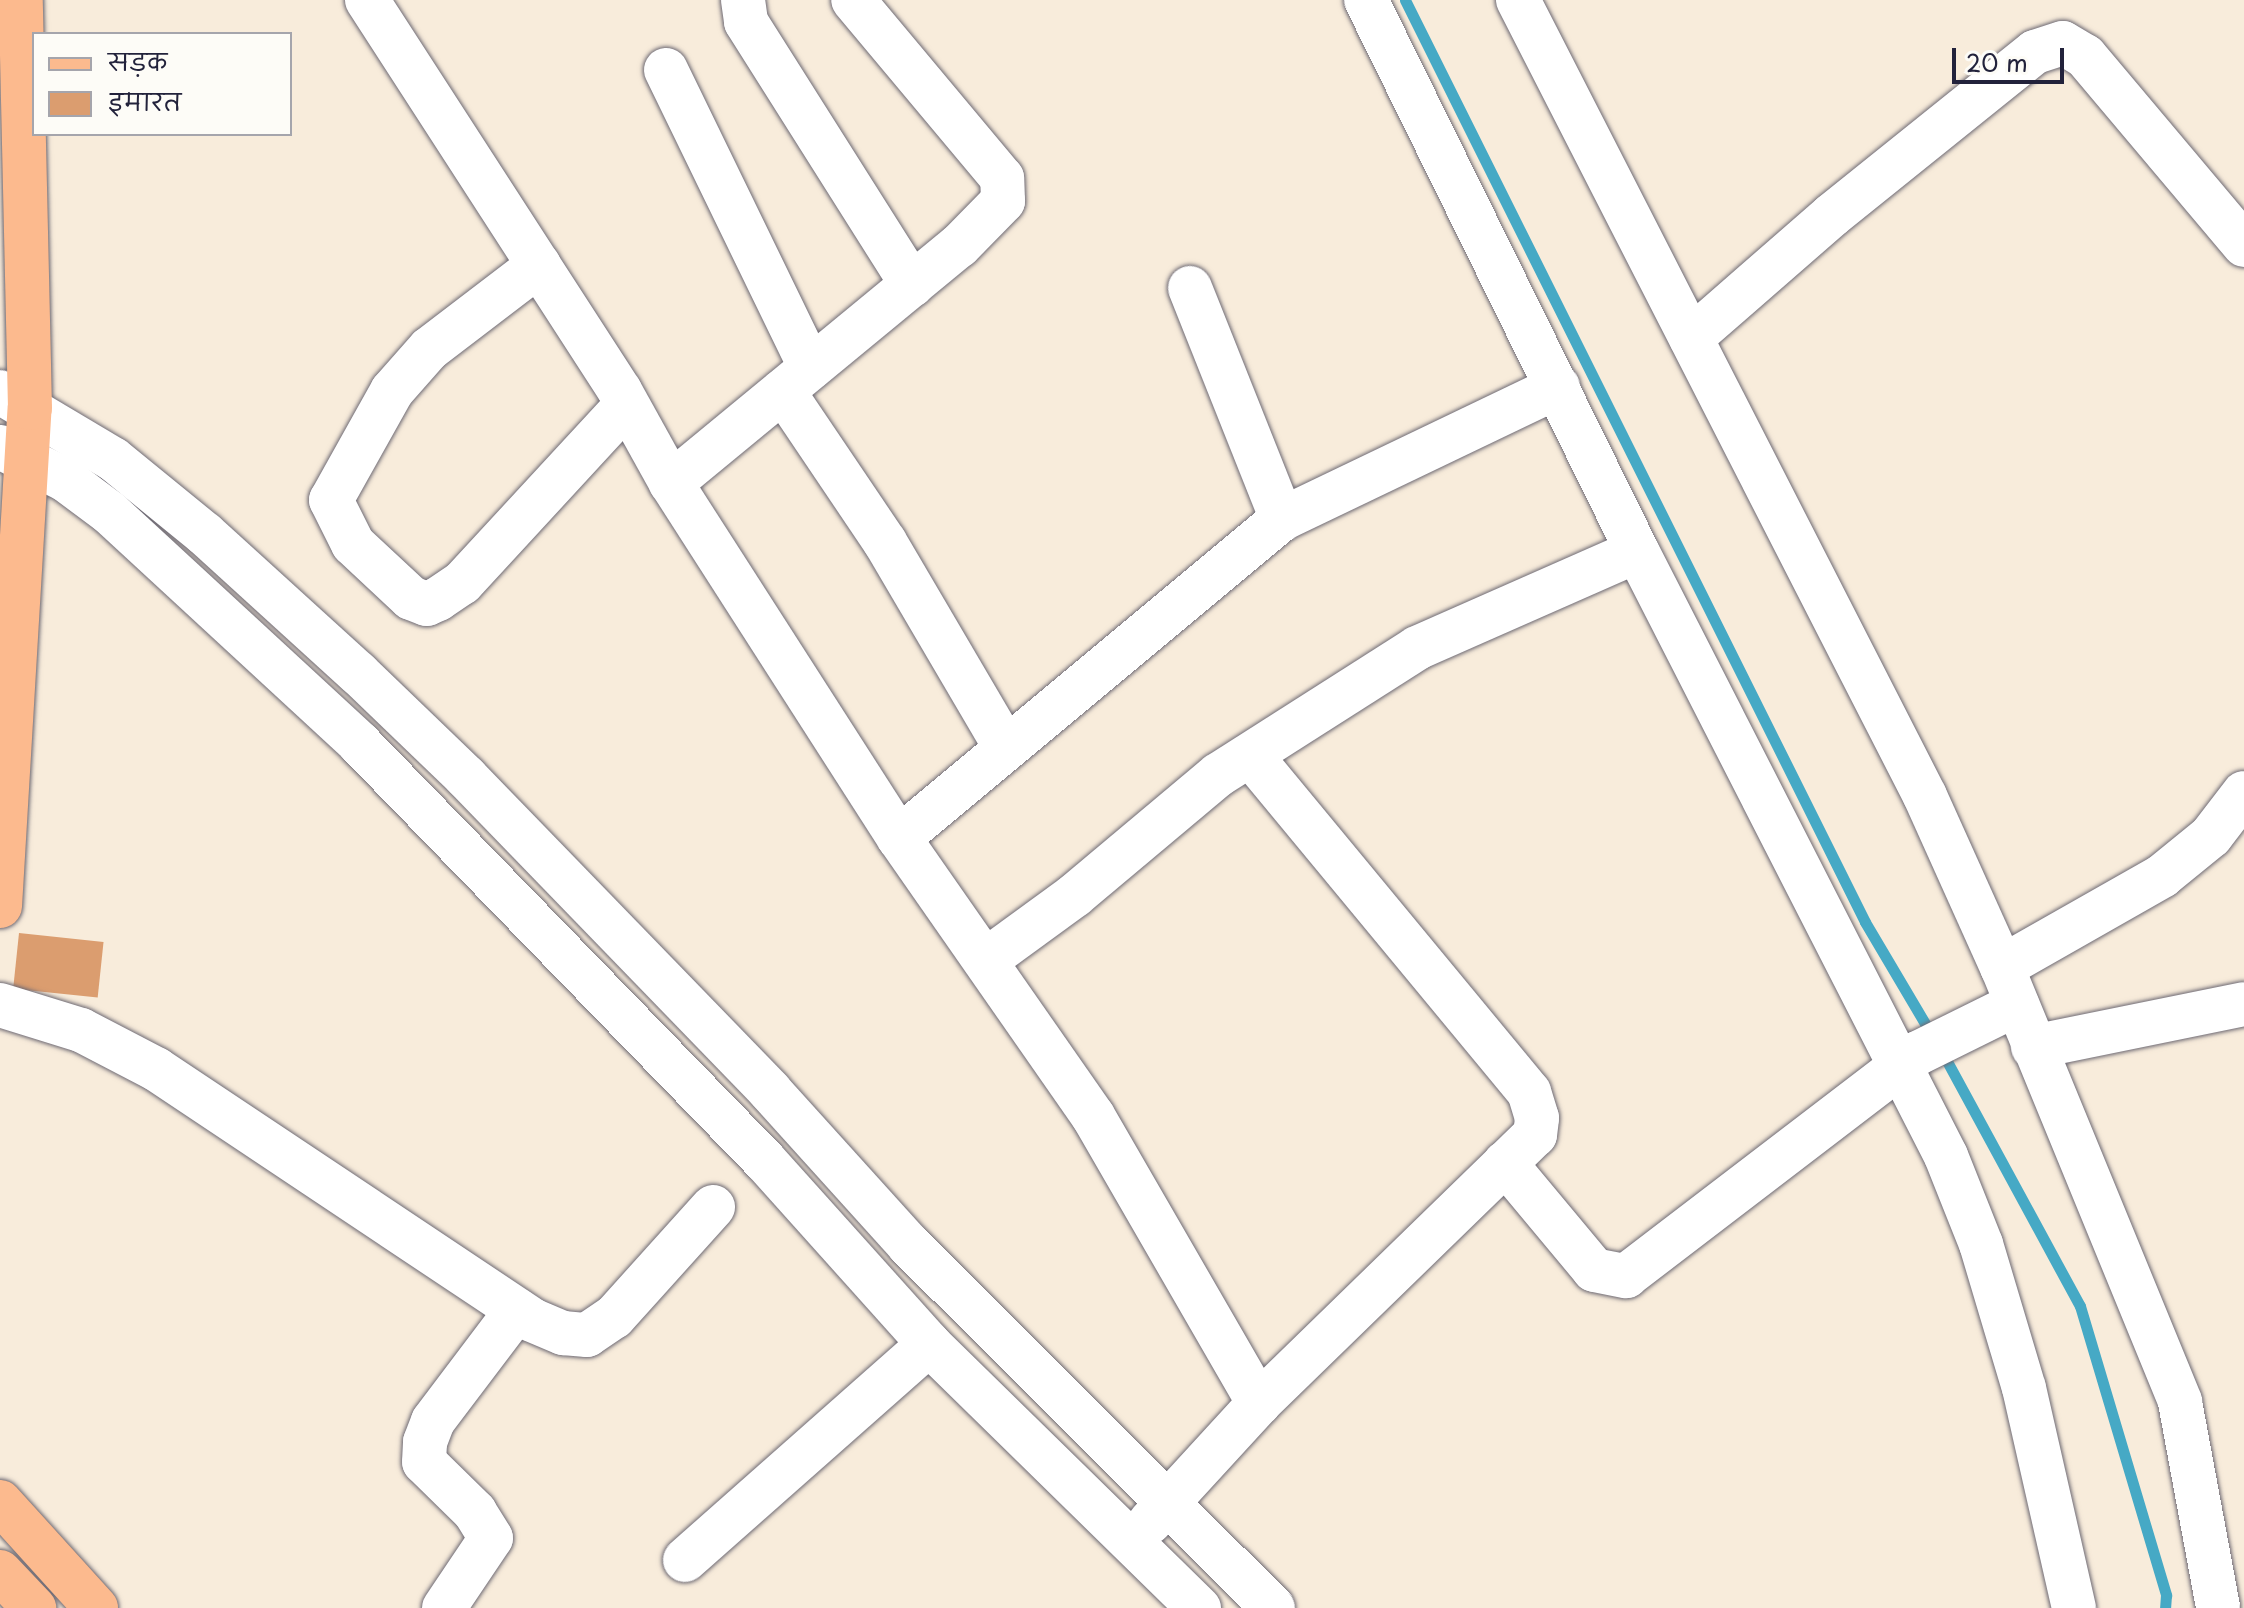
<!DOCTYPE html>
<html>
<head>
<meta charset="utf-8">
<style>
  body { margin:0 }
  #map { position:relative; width:2244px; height:1608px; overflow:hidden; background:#f8ecdb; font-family:"Playpen Sans","Playpen Sans Deva",sans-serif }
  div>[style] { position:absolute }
  .stream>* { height:11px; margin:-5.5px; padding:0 5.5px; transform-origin:5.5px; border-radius:5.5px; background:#46a9c5 }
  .building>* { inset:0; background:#db9d6f; transform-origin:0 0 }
  .roads { filter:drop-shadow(0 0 2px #6d6973) drop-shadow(0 0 2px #6d6973) }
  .minor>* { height:44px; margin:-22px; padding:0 22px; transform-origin:22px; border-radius:22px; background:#fff }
  .major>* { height:44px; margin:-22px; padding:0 22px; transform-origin:22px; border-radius:22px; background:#fcba8e }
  span { translate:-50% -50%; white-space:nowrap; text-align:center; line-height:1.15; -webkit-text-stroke:6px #fdfcf7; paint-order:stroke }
  .legend { position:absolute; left:32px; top:32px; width:260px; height:104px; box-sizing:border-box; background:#fdfcf7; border:2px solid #a5a5ac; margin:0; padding:10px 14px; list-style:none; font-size:24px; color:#22223b }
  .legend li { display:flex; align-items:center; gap:16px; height:40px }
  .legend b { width:40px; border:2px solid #a5a5ac }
  .scale { position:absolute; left:1952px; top:48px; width:112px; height:36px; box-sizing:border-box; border:4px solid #22223b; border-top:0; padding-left:10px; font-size:24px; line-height:28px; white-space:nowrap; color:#22223b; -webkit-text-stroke:6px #fdfcf7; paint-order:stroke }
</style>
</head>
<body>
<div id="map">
  <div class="stream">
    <i style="left:1405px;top:0;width:1030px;rotate:63.48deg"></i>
    <i style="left:1865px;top:922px;width:134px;rotate:59.4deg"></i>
    <i style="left:1942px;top:1052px;width:289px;rotate:61.5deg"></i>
    <i style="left:2080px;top:1306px;width:302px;rotate:73.4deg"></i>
    <i style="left:2166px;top:1595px;width:13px;rotate:94deg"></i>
  </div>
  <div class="building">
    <i style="left:19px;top:933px;width:85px;height:56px;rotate:6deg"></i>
  </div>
  <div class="roads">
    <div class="minor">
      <i style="left:367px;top:0;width:466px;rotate:57.1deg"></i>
      <i style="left:620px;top:391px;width:105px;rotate:61deg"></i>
      <i style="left:671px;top:483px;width:422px;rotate:57.3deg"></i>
      <i style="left:899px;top:838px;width:339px;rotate:55.1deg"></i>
      <i style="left:1093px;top:1116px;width:332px;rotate:60deg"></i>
      <i style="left:1259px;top:1403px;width:385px;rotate:-44.2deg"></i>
      <i style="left:1535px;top:1135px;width:17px;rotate:-83deg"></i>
      <i style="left:1537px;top:1118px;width:27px;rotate:-107deg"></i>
      <i style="left:1529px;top:1092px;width:436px;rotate:-129.6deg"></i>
      <i style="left:743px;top:0;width:22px;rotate:82deg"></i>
      <i style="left:746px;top:22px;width:311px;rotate:57.7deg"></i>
      <i style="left:1366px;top:0;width:614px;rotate:63.81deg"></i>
      <i style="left:1637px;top:551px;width:679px;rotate:62.94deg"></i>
      <i style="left:1946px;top:1156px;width:95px;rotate:68.3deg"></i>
      <i style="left:1981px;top:1244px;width:150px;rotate:73.4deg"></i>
      <i style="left:2024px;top:1388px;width:226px;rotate:77.2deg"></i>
      <i style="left:1518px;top:0;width:894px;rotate:62.92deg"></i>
      <i style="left:1925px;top:796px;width:188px;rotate:65.8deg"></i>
      <i style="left:2002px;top:967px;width:470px;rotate:67.7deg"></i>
      <i style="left:2180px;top:1402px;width:209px;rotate:79.5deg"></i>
      <i style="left:666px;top:70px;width:331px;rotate:64.1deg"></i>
      <i style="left:539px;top:265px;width:138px;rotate:142.6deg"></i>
      <i style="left:429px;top:349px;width:56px;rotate:131.4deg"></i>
      <i style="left:392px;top:391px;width:125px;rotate:119.2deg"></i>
      <i style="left:331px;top:500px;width:49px;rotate:63.4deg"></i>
      <i style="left:353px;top:544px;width:79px;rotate:43deg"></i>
      <i style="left:411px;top:598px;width:17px;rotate:21deg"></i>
      <i style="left:427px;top:604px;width:12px;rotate:-24deg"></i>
      <i style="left:438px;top:599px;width:29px;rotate:-34deg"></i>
      <i style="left:462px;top:583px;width:243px;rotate:-47.3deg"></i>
      <i style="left:1190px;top:288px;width:249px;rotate:68.3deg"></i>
      <i style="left:1691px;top:338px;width:187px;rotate:-41.1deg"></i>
      <i style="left:1832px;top:215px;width:260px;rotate:-38.8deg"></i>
      <i style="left:2035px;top:52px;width:29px;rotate:-18deg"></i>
      <i style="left:2063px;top:43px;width:26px;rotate:31deg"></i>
      <i style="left:2085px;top:56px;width:247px;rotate:49.9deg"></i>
      <i style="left:783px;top:391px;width:182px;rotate:56deg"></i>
      <i style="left:885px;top:542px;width:239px;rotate:59.6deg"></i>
      <i style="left:0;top:392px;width:131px;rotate:30.7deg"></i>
      <i style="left:113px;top:459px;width:119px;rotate:39.2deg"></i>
      <i style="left:205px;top:534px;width:207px;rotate:42.3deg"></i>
      <i style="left:358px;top:673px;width:150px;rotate:43.9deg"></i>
      <i style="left:466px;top:777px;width:437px;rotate:45.9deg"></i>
      <i style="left:770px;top:1091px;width:207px;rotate:47.9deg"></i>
      <i style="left:909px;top:1245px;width:514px;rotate:44.92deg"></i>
      <i style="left:0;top:447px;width:74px;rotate:26.6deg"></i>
      <i style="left:66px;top:480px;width:54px;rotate:36.7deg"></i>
      <i style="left:109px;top:512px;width:342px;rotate:42.7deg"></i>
      <i style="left:360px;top:744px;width:581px;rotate:45.84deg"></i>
      <i style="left:765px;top:1161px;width:246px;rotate:48.1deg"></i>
      <i style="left:929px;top:1344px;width:378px;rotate:44.4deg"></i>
      <i style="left:671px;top:483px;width:373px;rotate:-39.5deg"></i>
      <i style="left:959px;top:246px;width:63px;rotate:-45.6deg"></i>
      <i style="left:1003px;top:201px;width:23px;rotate:-92deg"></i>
      <i style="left:1002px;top:178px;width:232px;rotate:-129.9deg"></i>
      <i style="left:899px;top:838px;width:498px;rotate:-39.8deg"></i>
      <i style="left:1282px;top:519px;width:306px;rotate:-25.6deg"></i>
      <i style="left:986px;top:960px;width:110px;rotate:-36.1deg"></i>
      <i style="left:1075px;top:895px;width:187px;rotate:-40deg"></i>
      <i style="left:1218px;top:775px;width:236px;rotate:-32.5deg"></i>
      <i style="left:1417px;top:648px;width:240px;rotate:-23.8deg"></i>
      <i style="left:2002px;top:967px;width:184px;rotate:-29.6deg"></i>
      <i style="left:2162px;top:876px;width:63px;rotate:-39.2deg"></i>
      <i style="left:2211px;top:836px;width:54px;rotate:-52.5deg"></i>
      <i style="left:0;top:1005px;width:85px;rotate:17.2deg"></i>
      <i style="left:81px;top:1030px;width:85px;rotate:27.5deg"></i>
      <i style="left:156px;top:1069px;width:452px;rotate:33.7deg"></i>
      <i style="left:532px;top:1320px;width:34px;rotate:23deg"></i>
      <i style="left:563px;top:1333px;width:24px;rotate:5deg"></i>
      <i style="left:587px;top:1335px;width:32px;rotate:-34deg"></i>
      <i style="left:614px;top:1317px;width:148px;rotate:-48deg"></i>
      <i style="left:2033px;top:1047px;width:215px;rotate:-11.5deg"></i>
      <i style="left:1505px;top:1163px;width:139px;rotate:50.2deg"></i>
      <i style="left:1594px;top:1270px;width:33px;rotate:11deg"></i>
      <i style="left:1626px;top:1276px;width:367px;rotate:-37.4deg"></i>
      <i style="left:1918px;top:1053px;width:110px;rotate:-26.3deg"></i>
      <i style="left:1150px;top:1522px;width:161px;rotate:-47.5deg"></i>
      <i style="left:685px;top:1560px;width:326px;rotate:-41.5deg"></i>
      <i style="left:444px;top:1608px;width:84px;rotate:-56.1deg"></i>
      <i style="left:491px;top:1538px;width:31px;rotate:-122deg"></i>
      <i style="left:475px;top:1512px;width:71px;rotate:-135.6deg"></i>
      <i style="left:424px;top:1462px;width:20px;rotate:-87deg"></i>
      <i style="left:425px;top:1442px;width:22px;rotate:-69deg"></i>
      <i style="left:433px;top:1421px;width:139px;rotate:-52.9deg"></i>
    </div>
    <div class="major">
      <i style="left:0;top:906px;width:499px;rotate:-86.6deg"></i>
      <i style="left:30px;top:408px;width:408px;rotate:-91.3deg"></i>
      <i style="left:0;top:1502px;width:143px;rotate:47.8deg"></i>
      <i style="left:0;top:1572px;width:50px;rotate:46.6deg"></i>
    </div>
  </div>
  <ul class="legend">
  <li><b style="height:10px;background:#fcba8e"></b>सड़क</li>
  <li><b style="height:22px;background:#db9d6f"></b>इमारत</li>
  </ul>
  <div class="scale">20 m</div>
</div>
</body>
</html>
